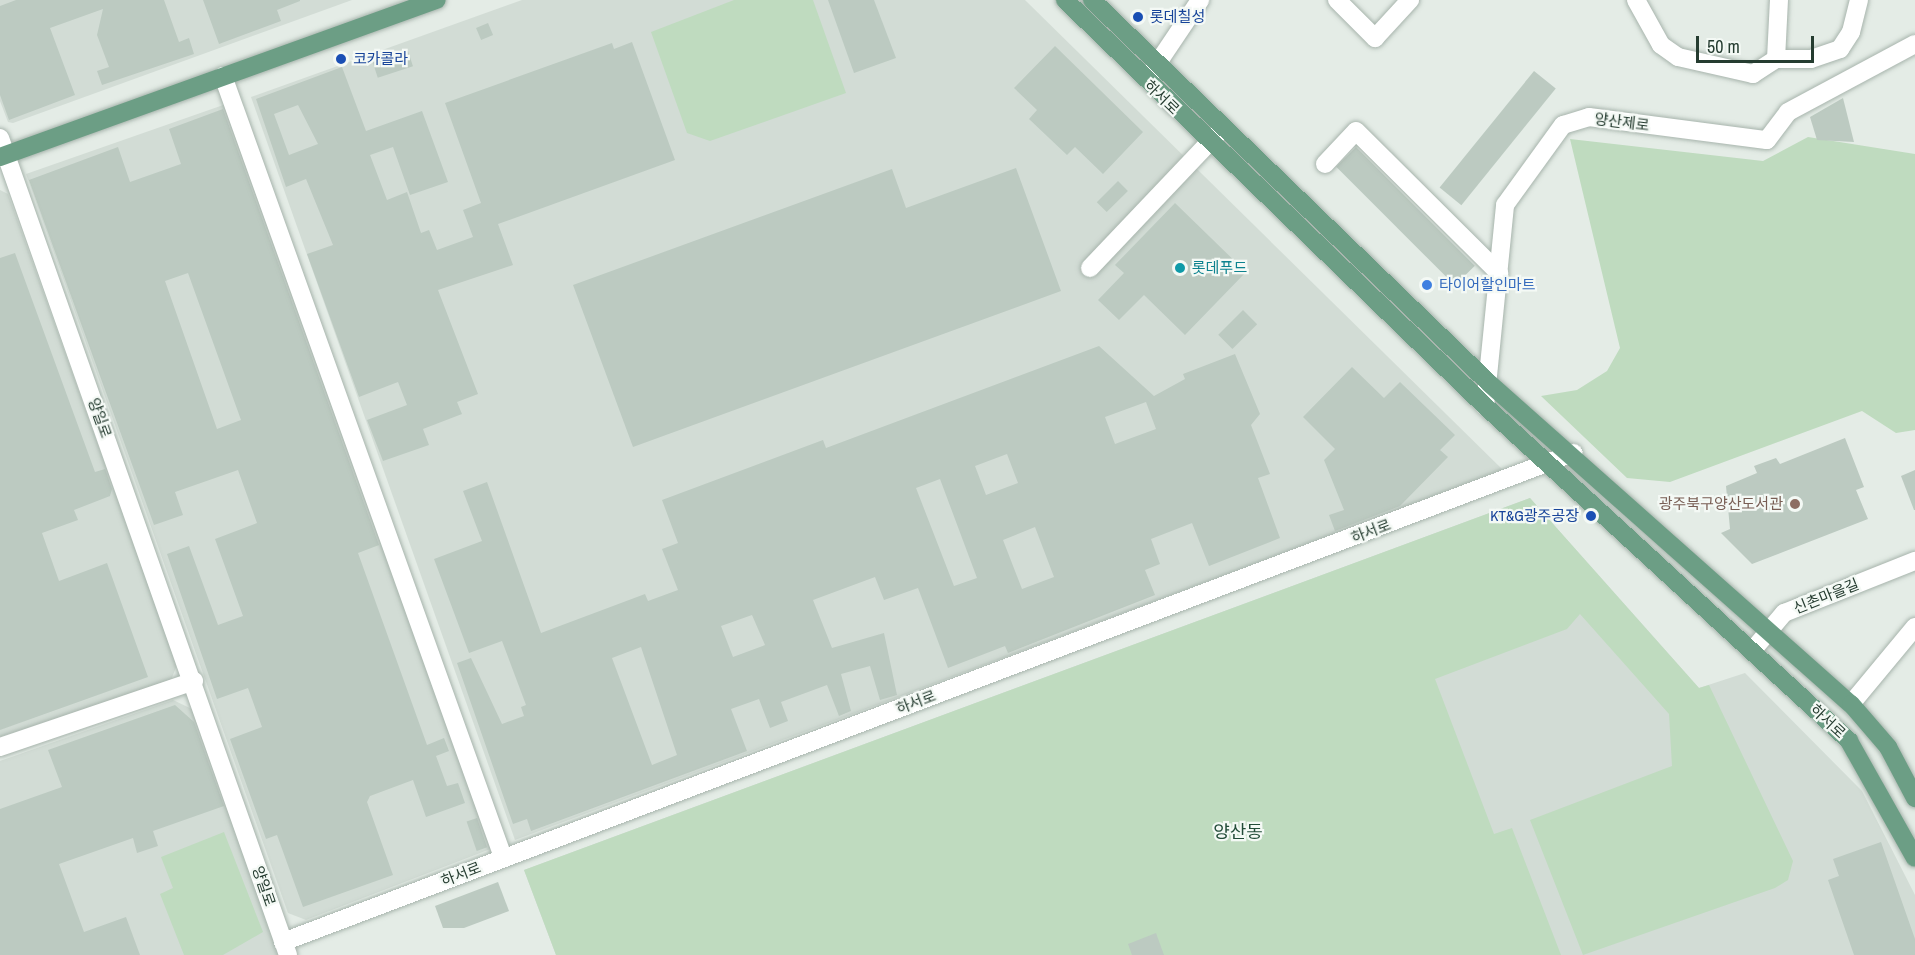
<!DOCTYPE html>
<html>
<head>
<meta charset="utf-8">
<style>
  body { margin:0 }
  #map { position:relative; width:1915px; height:955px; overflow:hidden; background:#e4ece6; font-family:"Archivo Narrow","Noto Sans KR",sans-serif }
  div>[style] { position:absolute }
  .built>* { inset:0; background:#d2dcd5 }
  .green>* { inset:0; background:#bfdbbf }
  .building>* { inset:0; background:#bccac1; transform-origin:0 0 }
  .roads { filter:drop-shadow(0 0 2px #a7b4ac) drop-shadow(0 0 2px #a7b4ac) }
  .minor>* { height:18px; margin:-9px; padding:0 9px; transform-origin:9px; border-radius:9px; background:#fff }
  .major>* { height:18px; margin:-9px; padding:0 9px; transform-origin:9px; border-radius:9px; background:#6c9e85 }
  .dots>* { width:16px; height:16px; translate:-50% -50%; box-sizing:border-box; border:3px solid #f4f9f5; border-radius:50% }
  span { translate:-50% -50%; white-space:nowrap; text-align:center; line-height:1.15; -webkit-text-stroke:4.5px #f4f9f5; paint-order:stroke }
  .transit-label { font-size:15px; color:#164399 }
  .left { translate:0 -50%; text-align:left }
  .right { translate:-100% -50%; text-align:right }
  .street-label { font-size:15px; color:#253c30 }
  .culture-label { font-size:15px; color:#0d838f }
  .shop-label { font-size:15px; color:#366cbe }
  .education-label { font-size:15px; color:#785e54 }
  .quarter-label { font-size:18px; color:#224c38 }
  .scale { position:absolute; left:1696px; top:36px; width:118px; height:27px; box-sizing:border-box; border:3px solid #253c30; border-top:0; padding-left:8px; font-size:18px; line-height:21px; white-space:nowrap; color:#253c30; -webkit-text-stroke:4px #f4f9f5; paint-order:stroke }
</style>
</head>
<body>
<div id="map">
  <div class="built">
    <i style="clip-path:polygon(0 0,352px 0,13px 123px,8px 122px,0 101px)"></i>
    <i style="clip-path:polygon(522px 0,1025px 0,1504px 471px,515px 840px,251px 97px)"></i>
    <i style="clip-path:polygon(229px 103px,493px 848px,306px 920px,288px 913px,26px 174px)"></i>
    <i style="clip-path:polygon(0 190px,8px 194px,177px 665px,171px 680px,0 737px)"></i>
    <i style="clip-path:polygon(1530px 498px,1699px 688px,1745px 673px,1862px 791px,1915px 895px,1915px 955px,556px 955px,524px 870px)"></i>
    <i style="clip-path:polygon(173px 700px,194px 710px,279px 955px,0 955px,0 761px)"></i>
  </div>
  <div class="green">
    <i style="clip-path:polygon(734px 0,813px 0,846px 93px,710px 141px,687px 133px,651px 32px)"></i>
    <i style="clip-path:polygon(1808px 137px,1915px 154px,1915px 430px,1896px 433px,1862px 411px,1670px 482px,1627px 478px,1541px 396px,1577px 390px,1607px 371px,1620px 348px,1570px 139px,1763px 161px)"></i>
    <i style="clip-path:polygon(1530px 498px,1699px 688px,1709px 685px,1793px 861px,1788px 880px,1775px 888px,1583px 955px,1530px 820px,1672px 766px,1669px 714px,1580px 614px,1567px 629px,1435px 679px,1494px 834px,1512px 828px,1561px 955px,556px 955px,524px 870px)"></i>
    <i style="clip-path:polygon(224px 832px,263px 932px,223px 955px,184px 955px,160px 894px,173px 888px,161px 857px)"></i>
  </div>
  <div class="building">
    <i style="clip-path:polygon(16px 0,164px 0,179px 42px,189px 38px,194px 54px,102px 85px,97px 71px,109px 67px,97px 35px,103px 9px,50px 28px,75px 95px,9px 120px,0 95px,0 6px)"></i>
    <i style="clip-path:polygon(203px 0,300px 0,300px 1px,277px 10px,281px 21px,219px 44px)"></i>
    <i style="clip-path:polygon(828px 0,874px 0,896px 58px,854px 73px)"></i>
    <i style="left:488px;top:23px;width:13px;height:13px;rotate:67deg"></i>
    <i style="clip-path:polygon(evenodd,632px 42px,675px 160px,498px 224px,513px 265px,438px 290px,478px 394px,457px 402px,462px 414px,423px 429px,429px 445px,383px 461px,367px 420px,407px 405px,398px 382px,359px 397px,307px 254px,333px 245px,306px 179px,286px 187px,256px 99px,342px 67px,366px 131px,422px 111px,448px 182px,410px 195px,393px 147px,370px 155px,387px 200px,407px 192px,421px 233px,429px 230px,437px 250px,473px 237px,463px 210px,481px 203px,445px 103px,612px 43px,614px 49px,632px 42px,298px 105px,318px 144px,289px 155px,274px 114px,298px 105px)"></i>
    <i style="clip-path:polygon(1055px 46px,1143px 132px,1103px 174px,1075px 147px,1067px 155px,1029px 119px,1037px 110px,1014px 88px)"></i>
    <i style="left:408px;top:51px;width:16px;height:37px;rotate:72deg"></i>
    <i style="left:1534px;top:71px;width:28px;height:150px;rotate:39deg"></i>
    <i style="clip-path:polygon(1843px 98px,1854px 142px,1817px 140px,1810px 117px)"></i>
    <i style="clip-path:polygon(evenodd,223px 109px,379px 545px,358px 553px,427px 745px,444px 738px,449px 751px,436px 756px,447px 786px,458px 783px,465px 803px,426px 817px,413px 780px,370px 796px,367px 802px,393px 875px,303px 907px,277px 835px,266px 839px,230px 739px,262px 727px,248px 688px,217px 699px,167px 554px,189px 546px,218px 625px,243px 616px,215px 539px,257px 523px,238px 470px,175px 492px,183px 515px,154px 525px,29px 180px,118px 147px,130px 182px,181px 164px,169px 129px,223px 109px,188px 273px,241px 420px,217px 429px,165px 281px,188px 273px)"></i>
    <i style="left:1356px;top:147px;width:168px;height:28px;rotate:45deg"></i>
    <i style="clip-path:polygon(1016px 168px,1061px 291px,633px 447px,573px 285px,892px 169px,906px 208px)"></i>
    <i style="left:1118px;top:181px;width:14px;height:30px;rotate:45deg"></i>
    <i style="clip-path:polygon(1175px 203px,1246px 272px,1185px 335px,1144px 295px,1119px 320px,1098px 300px,1124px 273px,1115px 265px)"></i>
    <i style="clip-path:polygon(15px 253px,95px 472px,105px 469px,112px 489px,110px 496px,74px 510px,78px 520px,42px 533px,59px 581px,107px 563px,148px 677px,0 730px,0 258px)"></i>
    <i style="left:1243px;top:310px;width:20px;height:35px;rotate:45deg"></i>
    <i style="clip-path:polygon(evenodd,1099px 346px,1154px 396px,1185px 379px,1183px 374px,1235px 354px,1260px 414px,1251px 425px,1270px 474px,1258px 478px,1280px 538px,1209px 566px,1192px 523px,1151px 539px,1160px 564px,1145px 570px,1155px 595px,1008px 653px,1005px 646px,948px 668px,918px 588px,884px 600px,875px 577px,813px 600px,832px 648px,884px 633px,897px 695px,880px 700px,870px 666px,841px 674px,851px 711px,839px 716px,827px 685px,781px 702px,788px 721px,770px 728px,759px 699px,731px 709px,747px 751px,531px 831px,527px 819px,513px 824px,457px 663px,471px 658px,502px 724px,524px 716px,521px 707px,526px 705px,502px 641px,469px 653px,434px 559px,482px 541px,463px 491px,487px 482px,541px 633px,645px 594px,648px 601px,678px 590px,662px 549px,678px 543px,662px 500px,823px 440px,826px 448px,1099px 346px,1146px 402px,1156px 429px,1115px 444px,1105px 417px,1146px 402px,1099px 346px,1007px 454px,1018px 483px,986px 495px,975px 466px,1007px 454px,1099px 346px,940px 479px,977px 578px,954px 586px,916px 488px,940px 479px,1099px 346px,1035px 527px,1054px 577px,1022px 589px,1003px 540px,1035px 527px,1099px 346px,752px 615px,765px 645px,733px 657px,721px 626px,752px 615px,1099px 346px,641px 647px,677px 755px,652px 765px,612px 658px,641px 647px)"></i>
    <i style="clip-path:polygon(1352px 367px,1384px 398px,1400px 382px,1455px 435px,1440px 450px,1448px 457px,1400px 506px,1335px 531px,1329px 515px,1344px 510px,1324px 460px,1335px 449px,1303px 417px)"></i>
    <i style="clip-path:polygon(1845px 438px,1864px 487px,1856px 490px,1868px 519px,1752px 564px,1721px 533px,1730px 529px,1726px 486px,1757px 473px,1754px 466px,1776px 458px,1780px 464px)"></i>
    <i style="clip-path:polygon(1915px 470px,1915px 510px,1914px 510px,1901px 476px)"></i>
    <i style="clip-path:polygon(175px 705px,194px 722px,224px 806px,153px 831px,158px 846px,137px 853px,133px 838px,59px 864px,84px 932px,126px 917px,140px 955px,0 955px,0 809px,62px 787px,48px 750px)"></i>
    <i style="left:477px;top:818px;width:31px;height:11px;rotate:71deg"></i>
    <i style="clip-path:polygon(1881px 842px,1915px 939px,1915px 955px,1854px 955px,1828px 880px,1839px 876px,1833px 859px)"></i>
    <i style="clip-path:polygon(498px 882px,509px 911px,464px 928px,443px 928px,435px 906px)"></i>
    <i style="clip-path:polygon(1156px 933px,1164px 955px,1132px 955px,1128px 944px)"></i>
  </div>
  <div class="roads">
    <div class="minor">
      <i style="left:1337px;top:0;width:54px;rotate:45deg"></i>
      <i style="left:1375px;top:38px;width:52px;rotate:-47.4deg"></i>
      <i style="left:1636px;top:0;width:51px;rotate:60.9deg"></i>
      <i style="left:1661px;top:45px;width:21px;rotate:35deg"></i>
      <i style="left:1678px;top:57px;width:77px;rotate:12.8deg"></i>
      <i style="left:1753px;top:74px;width:27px;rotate:-33deg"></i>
      <i style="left:1776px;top:59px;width:35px"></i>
      <i style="left:1811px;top:59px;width:31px;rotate:-19deg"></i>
      <i style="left:1840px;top:49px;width:20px;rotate:-57deg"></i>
      <i style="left:1851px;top:32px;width:33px;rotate:-76deg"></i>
      <i style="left:1776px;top:59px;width:59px;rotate:-87.1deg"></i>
      <i style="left:223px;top:76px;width:830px;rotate:70.28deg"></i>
      <i style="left:1149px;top:76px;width:92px;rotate:-56.1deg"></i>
      <i style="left:0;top:138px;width:866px;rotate:70.58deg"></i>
      <i style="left:1325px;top:164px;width:45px;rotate:-46.8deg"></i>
      <i style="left:1356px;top:131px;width:202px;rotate:44.8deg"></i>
      <i style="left:1090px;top:268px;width:190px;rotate:-46.5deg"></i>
      <i style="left:1485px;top:406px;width:202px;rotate:-84.3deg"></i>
      <i style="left:1505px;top:205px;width:99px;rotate:-54.1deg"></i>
      <i style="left:1563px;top:125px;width:27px;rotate:-17deg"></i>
      <i style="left:1589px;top:117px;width:179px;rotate:7.4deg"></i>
      <i style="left:1767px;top:140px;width:35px;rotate:-53deg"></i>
      <i style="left:1788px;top:112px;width:144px;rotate:-28.2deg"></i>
      <i style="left:1752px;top:651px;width:50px;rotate:-49.9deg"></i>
      <i style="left:1784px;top:613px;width:141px;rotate:-21.7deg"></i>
      <i style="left:1851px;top:704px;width:100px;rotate:-50.3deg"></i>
      <i style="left:0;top:747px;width:205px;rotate:-18.8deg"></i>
      <i style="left:283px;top:942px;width:1380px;rotate:-20.76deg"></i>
    </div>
    <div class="major">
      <i style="left:1065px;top:0;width:584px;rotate:44.03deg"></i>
      <i style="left:1485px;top:406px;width:495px;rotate:42.6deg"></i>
      <i style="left:1849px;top:741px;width:134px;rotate:60.6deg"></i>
      <i style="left:1092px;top:0;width:553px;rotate:43.97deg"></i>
      <i style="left:1490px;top:384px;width:482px;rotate:41.6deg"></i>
      <i style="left:1851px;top:704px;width:57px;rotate:49.3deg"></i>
      <i style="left:1888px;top:747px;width:58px;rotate:62.1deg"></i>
      <i style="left:0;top:157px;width:464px;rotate:-19.8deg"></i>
    </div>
  </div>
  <div class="dots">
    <i style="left:1138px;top:17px;background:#1a4fb4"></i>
    <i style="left:341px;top:59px;background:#1a4fb4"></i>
    <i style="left:1180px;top:268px;background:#0f9aa8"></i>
    <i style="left:1427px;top:285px;background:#3f7fe0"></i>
    <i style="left:1795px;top:504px;background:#8d6e63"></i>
    <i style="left:1591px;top:516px;background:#1a4fb4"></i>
  </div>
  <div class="transit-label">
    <span class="left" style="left:1150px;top:17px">롯데칠성</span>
    <span class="left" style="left:353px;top:59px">코카콜라</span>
    <span class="right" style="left:1579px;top:516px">KT&amp;G광주공장</span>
  </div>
  <div class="street-label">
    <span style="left:1162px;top:97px;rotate:44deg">하서로</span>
    <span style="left:1622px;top:122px;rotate:7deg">양산제로</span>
    <span style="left:100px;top:418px;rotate:70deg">양일로</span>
    <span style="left:1371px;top:531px;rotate:-21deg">하서로</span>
    <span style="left:1826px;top:596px;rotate:-22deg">신촌마을길</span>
    <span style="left:916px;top:702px;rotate:-21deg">하서로</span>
    <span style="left:1828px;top:721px;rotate:43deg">하서로</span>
    <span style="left:461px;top:874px;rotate:-21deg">하서로</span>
    <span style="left:264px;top:886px;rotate:71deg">양일로</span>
  </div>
  <div class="culture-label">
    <span class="left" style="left:1192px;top:268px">롯데푸드</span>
  </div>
  <div class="shop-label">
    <span class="left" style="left:1439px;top:285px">타이어할인마트</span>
  </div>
  <div class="education-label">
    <span class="right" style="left:1783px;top:504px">광주북구양산도서관</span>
  </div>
  <div class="quarter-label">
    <span style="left:1238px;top:832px">양산동</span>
  </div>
  <div class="scale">50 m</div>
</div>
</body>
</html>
